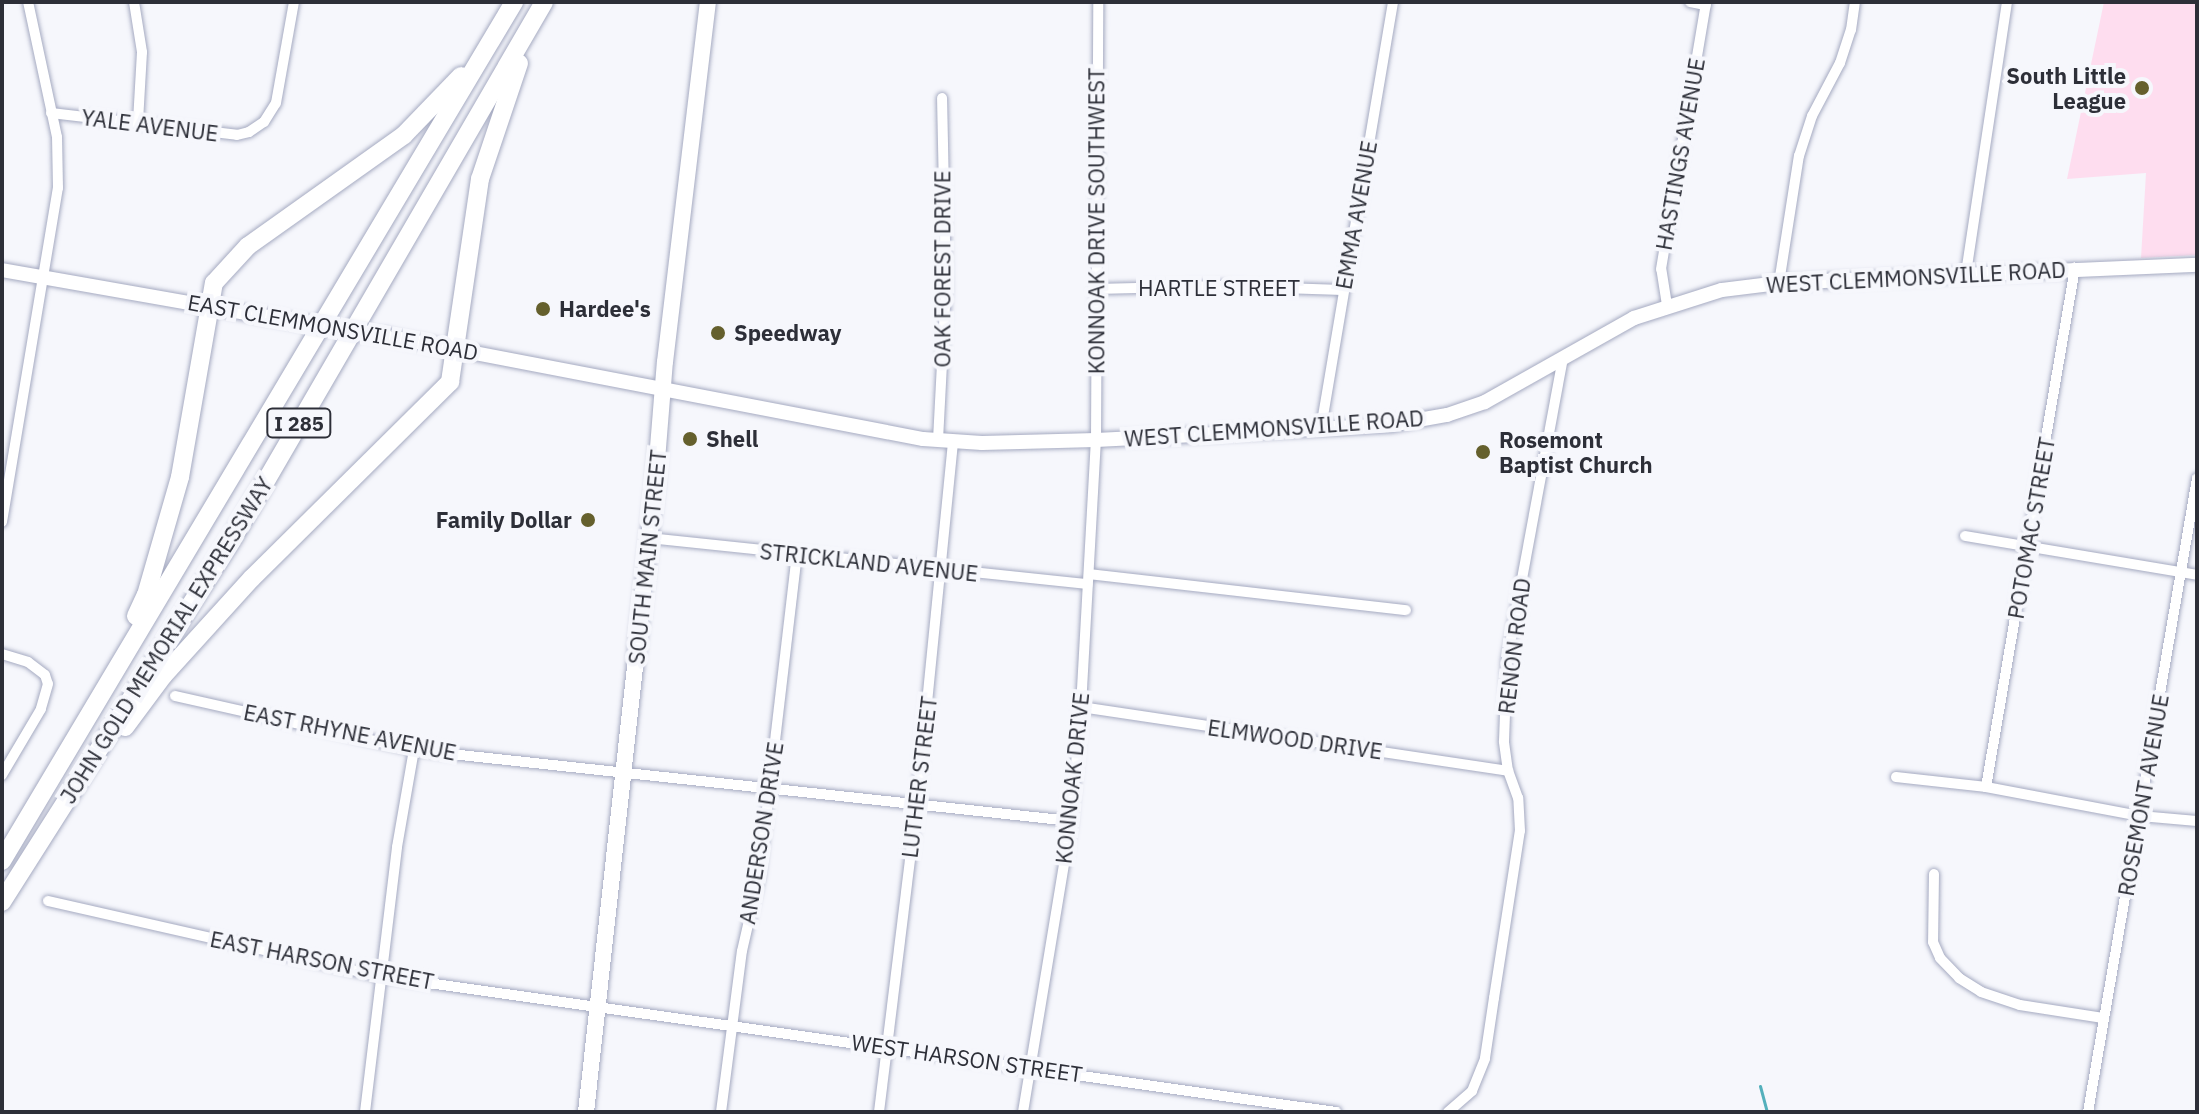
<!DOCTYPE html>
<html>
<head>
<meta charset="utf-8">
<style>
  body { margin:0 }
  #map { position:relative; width:2199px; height:1114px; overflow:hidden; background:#f6f7fc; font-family:"IBM Plex Sans",sans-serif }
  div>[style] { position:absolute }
  .green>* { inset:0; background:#feddef }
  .stream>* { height:3px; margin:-1.5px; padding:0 1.5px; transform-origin:1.5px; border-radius:1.5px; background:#54b0bc }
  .roads { filter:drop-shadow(0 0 2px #a5aac1) drop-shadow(0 0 2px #a5aac1) }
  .street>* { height:10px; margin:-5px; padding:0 5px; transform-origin:5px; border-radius:5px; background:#fff }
  .secondary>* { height:14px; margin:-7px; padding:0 7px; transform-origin:7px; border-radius:7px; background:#fff }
  .primary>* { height:16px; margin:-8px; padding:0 8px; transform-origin:8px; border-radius:8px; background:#fff }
  .highway>* { height:18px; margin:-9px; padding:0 9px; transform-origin:9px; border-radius:9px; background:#fff }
  .bridges { filter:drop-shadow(0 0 2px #a5aac1) drop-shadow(0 0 2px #a5aac1) }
  .secondary-bridge>* { height:14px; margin:-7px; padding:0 7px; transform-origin:7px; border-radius:7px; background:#fff }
  .dots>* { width:22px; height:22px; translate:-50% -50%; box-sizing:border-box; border:4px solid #f6f7fc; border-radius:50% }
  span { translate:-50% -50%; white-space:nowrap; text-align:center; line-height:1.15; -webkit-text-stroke:8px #f6f7fc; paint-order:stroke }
  .shield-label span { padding:2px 6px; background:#f6f7fc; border:2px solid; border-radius:6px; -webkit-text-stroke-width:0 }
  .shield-label { font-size:20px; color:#2d2f38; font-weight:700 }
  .poi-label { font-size:22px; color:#2d2f38; font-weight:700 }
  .right { translate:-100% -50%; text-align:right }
  .left { translate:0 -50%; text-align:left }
  .street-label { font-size:22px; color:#2d2f38 }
  .frame { position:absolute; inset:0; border:4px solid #2d2f38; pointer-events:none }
</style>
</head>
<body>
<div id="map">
  <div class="green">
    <i style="clip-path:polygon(2104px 2px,2197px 2px,2197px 255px,2141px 258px,2146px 173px,2067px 179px)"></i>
  </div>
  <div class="stream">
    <i style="left:1760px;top:1086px;width:27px;rotate:75deg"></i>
  </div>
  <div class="roads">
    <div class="street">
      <i style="left:134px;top:2px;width:51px;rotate:80.9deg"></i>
      <i style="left:142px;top:52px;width:70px;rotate:93.3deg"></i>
      <i style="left:1690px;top:2px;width:16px;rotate:11deg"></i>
      <i style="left:51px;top:113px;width:187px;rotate:6.7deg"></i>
      <i style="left:237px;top:135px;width:12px;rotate:-14deg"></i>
      <i style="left:249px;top:132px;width:18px;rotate:-34deg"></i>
      <i style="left:264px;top:122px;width:22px;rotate:-58deg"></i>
      <i style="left:276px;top:103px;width:103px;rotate:-79.9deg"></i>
      <i style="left:1966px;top:273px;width:274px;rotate:-81.4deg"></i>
      <i style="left:1779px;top:283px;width:129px;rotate:-81.1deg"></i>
      <i style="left:1799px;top:156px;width:42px;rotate:-72deg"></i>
      <i style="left:1812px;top:116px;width:60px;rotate:-62.2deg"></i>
      <i style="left:1840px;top:63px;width:35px;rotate:-72deg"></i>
      <i style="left:1851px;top:30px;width:28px;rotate:-82deg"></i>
      <i style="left:1095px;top:289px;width:126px;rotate:-1.4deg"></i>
      <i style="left:1221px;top:286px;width:122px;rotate:1.9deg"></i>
      <i style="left:1667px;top:305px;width:36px;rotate:-99deg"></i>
      <i style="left:1661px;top:269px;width:271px;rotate:-80.4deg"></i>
      <i style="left:1321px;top:428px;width:432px;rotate:-80.4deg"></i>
      <i style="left:938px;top:440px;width:153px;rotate:-87deg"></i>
      <i style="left:946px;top:287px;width:189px;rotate:-91.2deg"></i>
      <i style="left:2px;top:522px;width:339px;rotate:-80.5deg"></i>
      <i style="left:58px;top:188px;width:51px;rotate:-91.1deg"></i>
      <i style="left:57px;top:137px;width:138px;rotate:-102.1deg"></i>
      <i style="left:1965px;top:536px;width:235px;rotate:9.5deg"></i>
      <i style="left:649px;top:538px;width:441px;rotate:6deg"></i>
      <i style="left:1089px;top:574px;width:319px;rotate:6.5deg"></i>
      <i style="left:2px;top:654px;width:27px;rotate:17deg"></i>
      <i style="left:28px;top:662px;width:21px;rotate:37deg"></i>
      <i style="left:45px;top:675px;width:9px;rotate:72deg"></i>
      <i style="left:48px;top:684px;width:26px;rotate:106deg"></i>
      <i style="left:41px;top:709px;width:77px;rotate:120.6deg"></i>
      <i style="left:175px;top:696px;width:245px;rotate:12.7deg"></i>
      <i style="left:414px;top:750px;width:661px;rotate:6.17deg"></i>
      <i style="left:1081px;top:707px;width:432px;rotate:8.5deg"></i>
      <i style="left:1896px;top:777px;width:91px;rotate:6.3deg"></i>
      <i style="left:1986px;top:787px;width:157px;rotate:10.7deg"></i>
      <i style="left:2140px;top:816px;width:57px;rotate:5deg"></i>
      <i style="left:1986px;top:787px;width:527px;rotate:-80.27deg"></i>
      <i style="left:1934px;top:874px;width:68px;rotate:90.8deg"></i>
      <i style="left:1933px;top:942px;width:17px;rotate:66deg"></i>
      <i style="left:1940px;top:958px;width:28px;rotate:46deg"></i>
      <i style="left:1959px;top:978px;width:26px;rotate:32deg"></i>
      <i style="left:1981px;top:992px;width:41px;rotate:18.4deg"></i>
      <i style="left:2020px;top:1005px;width:84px;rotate:8.9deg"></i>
      <i style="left:48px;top:901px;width:339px;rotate:12.8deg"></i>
      <i style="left:379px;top:976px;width:967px;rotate:8.09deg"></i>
      <i style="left:365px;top:1112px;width:267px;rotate:-83.1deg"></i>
      <i style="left:397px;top:847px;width:98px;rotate:-80.1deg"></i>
      <i style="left:721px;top:1112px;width:162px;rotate:-82.6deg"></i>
      <i style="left:742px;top:951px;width:76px;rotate:-77.1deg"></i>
      <i style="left:759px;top:877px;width:325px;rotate:-83.3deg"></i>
      <i style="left:879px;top:1112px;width:311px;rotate:-83deg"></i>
      <i style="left:917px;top:803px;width:364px;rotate:-84.3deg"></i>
      <i style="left:1023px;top:1112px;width:295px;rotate:-80.6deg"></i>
      <i style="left:1071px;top:821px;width:114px;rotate:-85deg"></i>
      <i style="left:1081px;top:707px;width:267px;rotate:-86.8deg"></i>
      <i style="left:1096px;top:440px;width:438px;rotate:-89.7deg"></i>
      <i style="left:1448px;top:1112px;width:32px;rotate:-41deg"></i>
      <i style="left:1472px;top:1091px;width:35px;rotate:-68deg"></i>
      <i style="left:1485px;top:1058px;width:61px;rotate:-81.5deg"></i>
      <i style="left:1494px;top:998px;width:169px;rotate:-81.2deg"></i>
      <i style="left:1520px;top:831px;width:33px;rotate:-93deg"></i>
      <i style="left:1518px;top:798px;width:29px;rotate:-110deg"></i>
      <i style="left:1508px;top:771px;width:30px;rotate:-98deg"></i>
      <i style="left:1504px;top:741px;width:81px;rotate:-87.9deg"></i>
      <i style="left:1507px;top:660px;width:306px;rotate:-79.5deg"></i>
      <i style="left:2088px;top:1112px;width:643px;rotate:-80.24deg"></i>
    </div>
    <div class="secondary">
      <i style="left:2px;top:270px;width:312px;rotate:10deg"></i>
      <i style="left:386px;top:336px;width:547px;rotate:10.86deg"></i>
      <i style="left:923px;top:439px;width:59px;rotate:3.9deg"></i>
      <i style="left:982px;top:443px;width:114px;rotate:-1.5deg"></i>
      <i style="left:1096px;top:440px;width:294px;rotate:-2.9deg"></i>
      <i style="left:1390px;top:425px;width:58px;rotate:-10deg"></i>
      <i style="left:1447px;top:415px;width:40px;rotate:-18.9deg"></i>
      <i style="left:1485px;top:402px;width:171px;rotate:-29.4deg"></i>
      <i style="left:1634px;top:318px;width:92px;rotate:-17.7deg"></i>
      <i style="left:1722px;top:290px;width:57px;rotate:-7deg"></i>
      <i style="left:1779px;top:283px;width:418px;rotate:-2.5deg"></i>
    </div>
    <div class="primary">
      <i style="left:586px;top:1112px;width:631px;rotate:-83.72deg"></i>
      <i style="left:655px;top:485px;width:123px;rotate:-85.4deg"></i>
      <i style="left:665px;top:362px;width:363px;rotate:-83.2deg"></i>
    </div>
    <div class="highway">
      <i style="left:136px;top:616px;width:23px;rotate:-65deg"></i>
      <i style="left:146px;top:595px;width:123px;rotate:-73.9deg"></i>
      <i style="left:180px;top:477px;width:197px;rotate:-80.1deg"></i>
      <i style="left:214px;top:283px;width:50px;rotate:-47.4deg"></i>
      <i style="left:248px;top:246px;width:191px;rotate:-35.4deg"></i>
      <i style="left:404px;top:135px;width:82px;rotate:-46deg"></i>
      <i style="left:125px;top:727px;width:64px;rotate:-53.3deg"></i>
      <i style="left:163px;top:676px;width:132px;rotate:-47.8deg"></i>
      <i style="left:252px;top:578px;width:279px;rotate:-44.7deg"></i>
      <i style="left:450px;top:382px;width:205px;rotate:-81.6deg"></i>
      <i style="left:480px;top:179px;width:122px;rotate:-71.4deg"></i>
      <i style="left:2px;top:861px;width:1000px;rotate:-59.2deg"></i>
      <i style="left:2px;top:902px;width:433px;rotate:-57.6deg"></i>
      <i style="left:234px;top:536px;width:617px;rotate:-59.86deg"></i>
    </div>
  </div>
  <div class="bridges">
    <div class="secondary-bridge">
      <i style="left:309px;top:324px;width:78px;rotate:8.9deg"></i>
    </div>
  </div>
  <div class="dots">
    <i style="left:2142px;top:88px;background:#65602d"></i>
    <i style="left:543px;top:309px;background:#65602d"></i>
    <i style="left:718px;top:333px;background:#65602d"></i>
    <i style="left:690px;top:439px;background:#65602d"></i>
    <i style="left:1483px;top:452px;background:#65602d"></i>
    <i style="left:588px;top:520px;background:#65602d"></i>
  </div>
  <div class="shield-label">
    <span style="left:299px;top:423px">I 285</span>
  </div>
  <div class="poi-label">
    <span class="right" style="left:2126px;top:88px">South Little<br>League</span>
    <span class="left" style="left:559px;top:309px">Hardee's</span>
    <span class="left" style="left:734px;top:333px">Speedway</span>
    <span class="left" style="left:706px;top:439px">Shell</span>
    <span class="left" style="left:1499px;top:452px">Rosemont<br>Baptist Church</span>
    <span class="right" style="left:572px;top:520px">Family Dollar</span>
  </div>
  <div class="street-label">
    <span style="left:150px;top:125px;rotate:7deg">YALE AVENUE</span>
    <span style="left:1680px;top:154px;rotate:-80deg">HASTINGS AVENUE</span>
    <span style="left:1356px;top:215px;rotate:-80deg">EMMA AVENUE</span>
    <span style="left:1096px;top:221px;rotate:-90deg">KONNOAK DRIVE SOUTHWEST</span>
    <span style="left:942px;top:269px;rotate:-90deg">OAK FOREST DRIVE</span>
    <span style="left:1916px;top:277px;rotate:-3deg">WEST CLEMMONSVILLE ROAD</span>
    <span style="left:1219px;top:288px">HARTLE STREET</span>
    <span style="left:333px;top:327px;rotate:10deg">EAST CLEMMONSVILLE ROAD</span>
    <span style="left:1274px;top:428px;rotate:-4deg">WEST CLEMMONSVILLE ROAD</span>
    <span style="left:2031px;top:528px;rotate:-80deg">POTOMAC STREET</span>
    <span style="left:647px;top:557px;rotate:-84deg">SOUTH MAIN STREET</span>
    <span style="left:869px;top:562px;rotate:6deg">STRICKLAND AVENUE</span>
    <span style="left:166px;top:640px;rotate:-58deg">JOHN GOLD MEMORIAL EXPRESSWAY</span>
    <span style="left:1514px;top:646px;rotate:-83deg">RENON ROAD</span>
    <span style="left:350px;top:732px;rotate:11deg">EAST RHYNE AVENUE</span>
    <span style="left:1295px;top:739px;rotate:8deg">ELMWOOD DRIVE</span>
    <span style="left:919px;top:777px;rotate:-83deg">LUTHER STREET</span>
    <span style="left:1072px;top:778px;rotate:-84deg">KONNOAK DRIVE</span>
    <span style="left:2143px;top:795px;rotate:-80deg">ROSEMONT AVENUE</span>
    <span style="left:761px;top:833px;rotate:-81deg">ANDERSON DRIVE</span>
    <span style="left:322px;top:960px;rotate:11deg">EAST HARSON STREET</span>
    <span style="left:967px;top:1058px;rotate:8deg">WEST HARSON STREET</span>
  </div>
  <div class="frame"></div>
</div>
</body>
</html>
